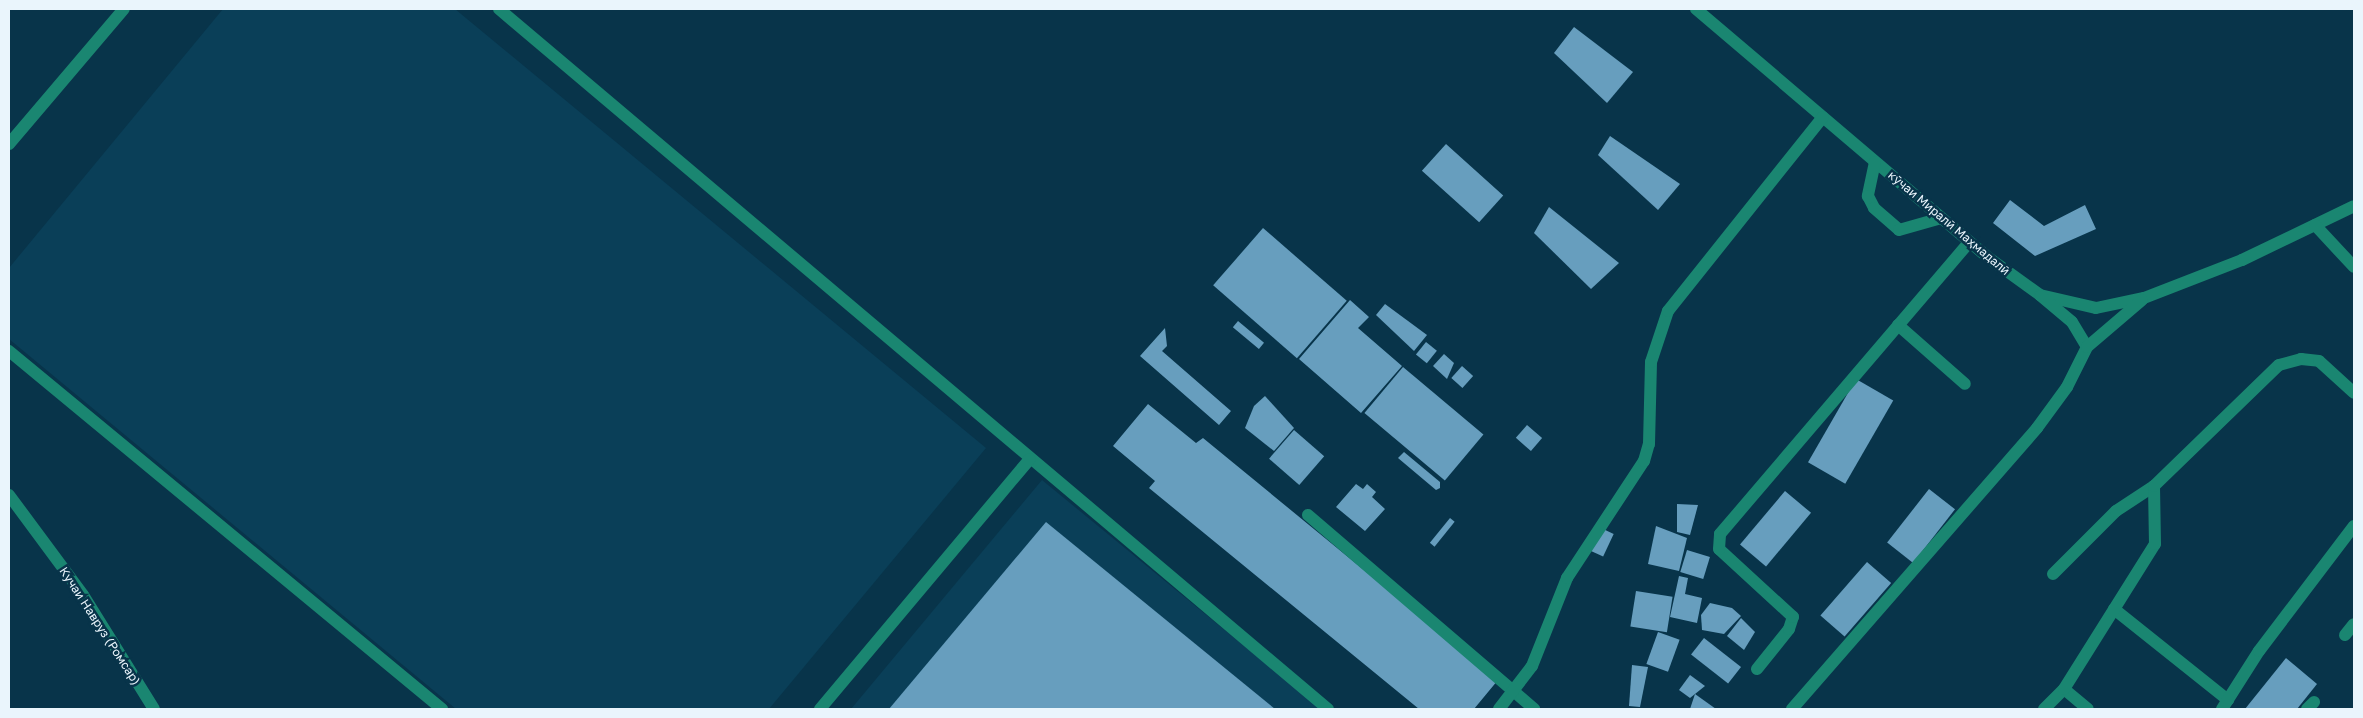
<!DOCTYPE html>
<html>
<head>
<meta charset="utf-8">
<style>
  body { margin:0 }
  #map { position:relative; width:2363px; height:718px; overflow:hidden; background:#08344a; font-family:"Golos Text",sans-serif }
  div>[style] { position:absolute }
  .built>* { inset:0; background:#0a3f58 }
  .building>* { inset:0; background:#679ebe; transform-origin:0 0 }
  .minor>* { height:12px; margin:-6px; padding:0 6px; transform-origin:6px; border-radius:6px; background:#1a8671 }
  span { translate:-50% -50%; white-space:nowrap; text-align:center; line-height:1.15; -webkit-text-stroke:5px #08344a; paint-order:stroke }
  .street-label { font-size:12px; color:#eaf5fc }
  .frame { position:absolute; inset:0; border:10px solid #eaf5fc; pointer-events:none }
</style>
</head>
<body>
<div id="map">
  <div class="built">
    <i style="clip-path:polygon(223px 9px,455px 9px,986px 448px,769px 709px,456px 709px,9px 339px,9px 268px)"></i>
    <i style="clip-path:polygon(1042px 480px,1321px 709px,851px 709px)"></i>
  </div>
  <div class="building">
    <i style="clip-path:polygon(1574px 27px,1633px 72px,1607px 103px,1554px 53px)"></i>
    <i style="clip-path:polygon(1610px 136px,1680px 184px,1658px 210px,1598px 155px)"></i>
    <i style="left:1446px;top:144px;width:77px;height:36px;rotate:42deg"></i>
    <i style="clip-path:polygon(2010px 200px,2044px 226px,2085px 205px,2096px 229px,2035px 256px,1993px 223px)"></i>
    <i style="clip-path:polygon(1549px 207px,1619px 263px,1591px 289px,1534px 233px)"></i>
    <i style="left:1263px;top:228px;width:111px;height:76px;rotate:41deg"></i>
    <i style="clip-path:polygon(1350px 300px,1369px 317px,1358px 328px,1402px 366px,1361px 413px,1299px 359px)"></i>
    <i style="clip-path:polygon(1385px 304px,1427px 335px,1414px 351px,1376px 315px)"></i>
    <i style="left:1238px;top:321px;width:34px;height:8px;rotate:40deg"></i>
    <i style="clip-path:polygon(1165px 328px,1167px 346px,1162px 351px,1231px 411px,1219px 425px,1140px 356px)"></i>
    <i style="left:1426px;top:342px;width:14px;height:16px;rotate:39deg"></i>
    <i style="clip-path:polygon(1444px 354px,1454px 363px,1447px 379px,1433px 366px)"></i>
    <i style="left:1462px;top:366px;width:15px;height:16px;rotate:42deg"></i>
    <i style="left:1403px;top:367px;width:105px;height:60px;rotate:40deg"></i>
    <i style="left:1856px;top:379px;width:43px;height:96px;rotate:30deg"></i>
    <i style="clip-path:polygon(1265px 396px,1294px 428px,1274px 451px,1245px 428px,1254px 406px)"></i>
    <i style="clip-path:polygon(1148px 404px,1196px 443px,1203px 438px,1498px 680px,1474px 709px,1419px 709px,1149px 488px,1155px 481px,1113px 446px)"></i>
    <i style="left:1527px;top:425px;width:20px;height:17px;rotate:41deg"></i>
    <i style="left:1294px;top:430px;width:40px;height:38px;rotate:41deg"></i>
    <i style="clip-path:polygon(1404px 452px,1440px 482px,1440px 488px,1436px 490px,1398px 458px)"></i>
    <i style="clip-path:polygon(1356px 484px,1363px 489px,1367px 484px,1376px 492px,1372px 497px,1385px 509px,1365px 531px,1336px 507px)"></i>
    <i style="left:1929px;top:489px;width:33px;height:68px;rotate:38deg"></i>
    <i style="left:1785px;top:491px;width:34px;height:70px;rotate:40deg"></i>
    <i style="clip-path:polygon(1677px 504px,1698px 505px,1690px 535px,1677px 532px)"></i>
    <i style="left:1450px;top:518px;width:6px;height:32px;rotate:39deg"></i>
    <i style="clip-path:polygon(1046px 522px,1275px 709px,889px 709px)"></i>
    <i style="clip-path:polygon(1656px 526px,1687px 538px,1679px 571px,1648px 564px)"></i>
    <i style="left:1601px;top:528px;width:14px;height:25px;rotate:25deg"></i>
    <i style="left:1687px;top:550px;width:24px;height:23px;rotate:17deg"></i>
    <i style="left:1867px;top:562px;width:32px;height:71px;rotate:41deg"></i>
    <i style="clip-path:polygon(1679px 576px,1688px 578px,1685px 594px,1702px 598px,1697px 623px,1670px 617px)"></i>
    <i style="left:1636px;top:591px;width:37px;height:36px;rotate:9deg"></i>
    <i style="clip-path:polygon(1710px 603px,1732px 608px,1741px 616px,1724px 634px,1702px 630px,1701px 615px)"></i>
    <i style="clip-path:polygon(1741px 618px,1755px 632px,1744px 650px,1727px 636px)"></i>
    <i style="left:1658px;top:632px;width:23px;height:34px;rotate:20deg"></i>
    <i style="left:1704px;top:638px;width:47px;height:21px;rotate:38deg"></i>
    <i style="clip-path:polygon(2286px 658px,2317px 684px,2297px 709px,2245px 709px)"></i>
    <i style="clip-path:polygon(1632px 665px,1648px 667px,1640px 707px,1629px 706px)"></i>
    <i style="clip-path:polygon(1690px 675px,1705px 686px,1690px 698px,1679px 690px)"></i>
    <i style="clip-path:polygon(1695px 694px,1716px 709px,1690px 709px)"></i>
  </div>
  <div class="minor">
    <i style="left:499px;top:9px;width:1085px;rotate:40.18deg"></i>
    <i style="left:1696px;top:9px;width:381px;rotate:40.4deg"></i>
    <i style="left:1986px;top:256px;width:67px;rotate:35.8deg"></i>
    <i style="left:2040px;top:295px;width:57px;rotate:13.1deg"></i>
    <i style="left:2096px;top:308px;width:49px;rotate:-11.8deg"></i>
    <i style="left:2144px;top:298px;width:105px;rotate:-21.2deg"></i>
    <i style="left:2242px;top:260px;width:124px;rotate:-25.7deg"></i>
    <i style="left:9px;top:144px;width:177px;rotate:-49.6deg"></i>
    <i style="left:1875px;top:162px;width:35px;rotate:102deg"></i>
    <i style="left:1868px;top:196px;width:13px;rotate:63deg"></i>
    <i style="left:1874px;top:208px;width:33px;rotate:41deg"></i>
    <i style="left:1899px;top:230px;width:44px;rotate:-15.9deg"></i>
    <i style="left:2315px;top:225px;width:57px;rotate:47.1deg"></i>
    <i style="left:2041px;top:296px;width:40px;rotate:40deg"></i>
    <i style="left:2072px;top:322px;width:29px;rotate:59deg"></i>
    <i style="left:1898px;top:325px;width:89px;rotate:41.4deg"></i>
    <i style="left:9px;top:351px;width:562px;rotate:39.58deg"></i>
    <i style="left:9px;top:495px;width:124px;rotate:53.5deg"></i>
    <i style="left:83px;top:595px;width:134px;rotate:58.1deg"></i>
    <i style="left:1308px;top:515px;width:298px;rotate:40.6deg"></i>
    <i style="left:2053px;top:574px;width:89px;rotate:-45deg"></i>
    <i style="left:2116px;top:511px;width:45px;rotate:-33.3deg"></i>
    <i style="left:2114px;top:609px;width:146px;rotate:38.6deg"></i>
    <i style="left:2345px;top:635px;width:14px;rotate:-51deg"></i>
    <i style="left:1757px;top:669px;width:51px;rotate:-51.3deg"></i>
    <i style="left:1789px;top:629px;width:13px;rotate:-72deg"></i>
    <i style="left:1793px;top:617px;width:100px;rotate:-137.4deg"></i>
    <i style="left:1719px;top:549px;width:15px;rotate:-86deg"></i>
    <i style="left:1720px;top:534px;width:384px;rotate:-49.5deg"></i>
    <i style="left:2064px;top:689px;width:31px;rotate:40deg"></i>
    <i style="left:820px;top:709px;width:326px;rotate:-50deg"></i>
    <i style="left:1499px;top:709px;width:54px;rotate:-52.5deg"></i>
    <i style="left:1532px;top:666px;width:95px;rotate:-68.3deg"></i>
    <i style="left:1567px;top:578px;width:140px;rotate:-56.7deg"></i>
    <i style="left:1644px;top:461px;width:18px;rotate:-74deg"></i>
    <i style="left:1649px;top:444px;width:82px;rotate:-88.6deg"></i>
    <i style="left:1651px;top:362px;width:54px;rotate:-71.6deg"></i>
    <i style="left:1668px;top:311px;width:248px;rotate:-51.4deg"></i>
    <i style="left:1792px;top:709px;width:373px;rotate:-48.9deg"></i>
    <i style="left:2037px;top:428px;width:51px;rotate:-53.8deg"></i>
    <i style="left:2067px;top:387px;width:45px;rotate:-63.4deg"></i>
    <i style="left:2087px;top:347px;width:72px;rotate:-40.5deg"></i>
    <i style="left:2044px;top:709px;width:28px;rotate:-45deg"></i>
    <i style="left:2064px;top:689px;width:171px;rotate:-57.9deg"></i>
    <i style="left:2155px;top:544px;width:58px;rotate:-91deg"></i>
    <i style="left:2154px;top:486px;width:174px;rotate:-44.1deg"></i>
    <i style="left:2279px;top:365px;width:23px;rotate:-15deg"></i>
    <i style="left:2301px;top:359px;width:18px;rotate:6deg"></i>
    <i style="left:2319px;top:361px;width:47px;rotate:42.4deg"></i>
    <i style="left:2222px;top:709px;width:69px;rotate:-57.5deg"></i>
    <i style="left:2259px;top:651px;width:157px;rotate:-52.8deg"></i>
    <i style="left:2307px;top:709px;width:10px;rotate:-45deg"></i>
  </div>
  <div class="street-label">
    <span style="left:1949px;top:223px;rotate:40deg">кӯчаи Миралӣ Маҳмадалӣ</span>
    <span style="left:100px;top:626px;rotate:57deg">Кучаи Навруз (Ромсар)</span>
  </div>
  <div class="frame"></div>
</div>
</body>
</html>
